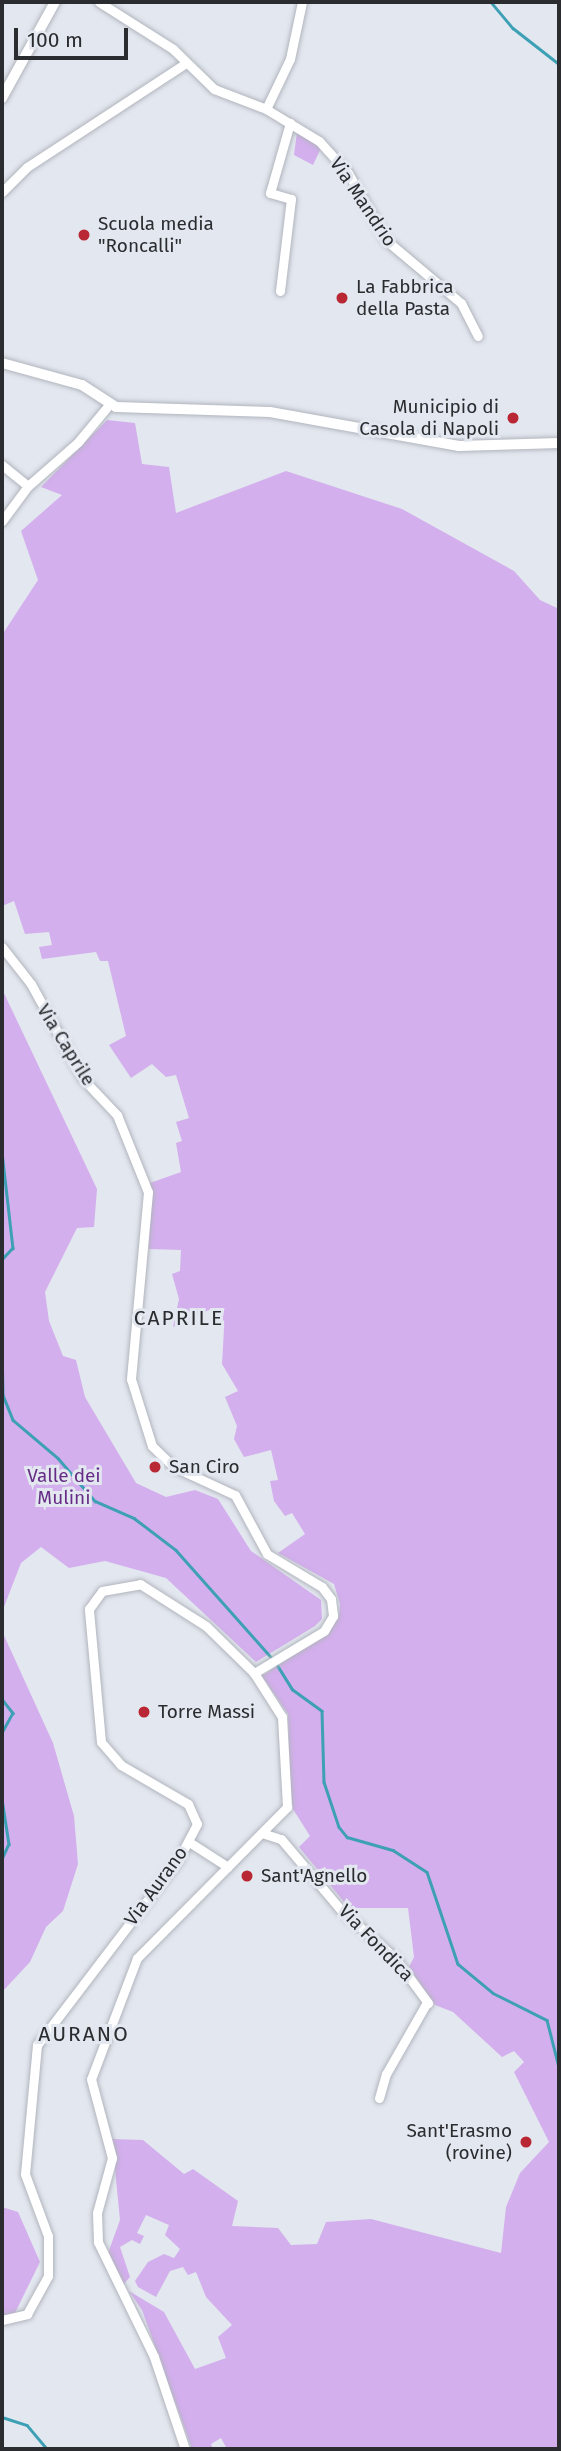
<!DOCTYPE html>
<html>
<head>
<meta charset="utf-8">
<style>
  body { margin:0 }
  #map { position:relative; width:561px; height:2451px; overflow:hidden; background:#e3e7ef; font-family:"Fira Sans",sans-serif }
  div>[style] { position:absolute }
  .green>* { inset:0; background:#d3afed }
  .stream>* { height:2.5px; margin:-1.25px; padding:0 1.25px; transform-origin:1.25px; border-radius:1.25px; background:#3ea0b5 }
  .roads { filter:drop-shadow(0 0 2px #b1b5bd) drop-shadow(0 0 2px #b1b5bd) }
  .minor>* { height:9px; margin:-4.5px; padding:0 4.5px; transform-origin:4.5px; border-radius:4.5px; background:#fff }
  .tertiary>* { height:10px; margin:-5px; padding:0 5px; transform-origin:5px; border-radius:5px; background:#fff }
  .dots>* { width:19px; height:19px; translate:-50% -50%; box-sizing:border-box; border:4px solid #e3e7ef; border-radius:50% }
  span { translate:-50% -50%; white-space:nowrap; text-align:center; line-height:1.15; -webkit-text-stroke:6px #e3e7ef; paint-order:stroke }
  .street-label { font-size:19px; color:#2a2c2f }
  .poi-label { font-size:19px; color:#2a2c2f }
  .left { translate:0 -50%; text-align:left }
  .right { translate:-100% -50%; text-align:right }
  .park-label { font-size:19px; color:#662d87 }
  .neighbourhood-label { font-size:21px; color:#2a2c2f; letter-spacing:2px }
  .frame { position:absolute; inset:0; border:4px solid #2a2c2f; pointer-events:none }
  .scale { position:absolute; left:14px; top:28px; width:114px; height:32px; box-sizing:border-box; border:4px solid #2a2c2f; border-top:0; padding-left:9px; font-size:21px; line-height:24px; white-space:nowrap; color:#2a2c2f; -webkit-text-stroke:5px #e3e7ef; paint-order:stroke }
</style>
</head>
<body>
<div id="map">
  <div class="green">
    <i style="clip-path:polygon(297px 132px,321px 148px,313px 165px,294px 155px)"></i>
    <i style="clip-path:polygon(107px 420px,135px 423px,142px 464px,169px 467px,176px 513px,286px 471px,402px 509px,514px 571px,540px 600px,559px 609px,559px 2449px,227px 2449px,221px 2438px,211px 2444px,213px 2449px,192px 2449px,142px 2310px,129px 2291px,164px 2312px,195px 2369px,226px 2358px,218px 2337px,232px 2325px,206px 2297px,196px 2272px,188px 2275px,183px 2267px,170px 2271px,156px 2297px,138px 2287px,135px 2281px,148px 2262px,164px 2254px,174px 2258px,180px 2249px,165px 2235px,169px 2225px,146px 2215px,137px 2233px,144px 2236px,140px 2244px,132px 2240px,120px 2247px,130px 2277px,122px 2286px,107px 2256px,120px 2220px,112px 2139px,143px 2140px,184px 2174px,193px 2169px,238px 2201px,232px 2226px,278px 2228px,291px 2245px,317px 2244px,326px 2222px,371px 2219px,501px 2253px,506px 2207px,520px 2173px,549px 2142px,514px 2072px,524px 2062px,514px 2051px,502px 2057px,453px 2012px,435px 2005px,409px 1967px,414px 1957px,408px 1908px,349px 1908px,299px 1847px,310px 1836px,291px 1806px,288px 1714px,262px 1676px,326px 1634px,339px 1617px,340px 1604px,334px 1584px,278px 1553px,305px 1534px,292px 1513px,285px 1516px,274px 1501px,270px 1481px,278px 1480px,271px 1450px,244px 1457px,234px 1439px,237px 1426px,225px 1397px,238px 1391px,222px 1364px,224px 1329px,213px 1308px,173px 1327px,179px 1299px,172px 1274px,180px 1271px,181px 1250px,149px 1249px,150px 1183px,181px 1172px,176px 1143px,182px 1141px,176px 1122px,189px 1118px,176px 1075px,166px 1077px,152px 1064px,131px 1078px,109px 1045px,126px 1036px,108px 961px,100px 961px,96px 952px,42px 959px,39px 947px,52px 945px,49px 932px,25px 934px,14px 901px,2px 906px,2px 635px,38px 580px,21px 531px,62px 495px,41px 487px)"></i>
    <i style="clip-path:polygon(2px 989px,97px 1189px,94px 1227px,77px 1228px,45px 1292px,49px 1321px,63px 1356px,76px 1360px,85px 1397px,136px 1483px,166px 1497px,195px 1490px,218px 1499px,251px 1551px,321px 1600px,322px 1619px,315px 1626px,256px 1662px,166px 1578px,105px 1561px,69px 1568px,41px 1547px,21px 1563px,2px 1612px)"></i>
    <i style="clip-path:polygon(2px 1631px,53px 1743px,74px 1816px,78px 1864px,63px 1911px,46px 1927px,30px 1962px,2px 1992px)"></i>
    <i style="clip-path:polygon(2px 2207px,18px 2212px,40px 2262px,14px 2315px,2px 2315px)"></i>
  </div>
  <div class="stream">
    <i style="left:491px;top:2px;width:34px;rotate:50deg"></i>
    <i style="left:513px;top:28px;width:58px;rotate:38deg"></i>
    <i style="left:2px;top:1152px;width:97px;rotate:83.5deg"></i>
    <i style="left:13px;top:1248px;width:16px;rotate:133deg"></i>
    <i style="left:2px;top:1346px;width:49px;rotate:88.8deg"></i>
    <i style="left:3px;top:1395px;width:27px;rotate:68deg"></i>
    <i style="left:13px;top:1420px;width:59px;rotate:40.2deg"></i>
    <i style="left:58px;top:1458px;width:57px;rotate:49.3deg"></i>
    <i style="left:95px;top:1501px;width:43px;rotate:23.6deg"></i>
    <i style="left:134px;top:1518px;width:53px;rotate:37.3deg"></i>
    <i style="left:176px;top:1550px;width:144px;rotate:48.4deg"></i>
    <i style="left:276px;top:1663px;width:31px;rotate:58deg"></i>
    <i style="left:292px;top:1689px;width:37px;rotate:36deg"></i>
    <i style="left:322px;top:1711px;width:71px;rotate:88.4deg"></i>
    <i style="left:324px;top:1782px;width:47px;rotate:71.6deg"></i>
    <i style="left:339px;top:1827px;width:13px;rotate:51deg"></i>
    <i style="left:347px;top:1837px;width:48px;rotate:15.8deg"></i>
    <i style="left:393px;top:1850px;width:40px;rotate:32.9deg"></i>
    <i style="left:427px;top:1872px;width:97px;rotate:71.4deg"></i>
    <i style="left:458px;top:1964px;width:45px;rotate:39.6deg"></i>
    <i style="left:493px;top:1993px;width:60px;rotate:26.6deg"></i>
    <i style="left:547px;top:2020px;width:49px;rotate:75.7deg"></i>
    <i style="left:2px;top:1699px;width:18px;rotate:52deg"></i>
    <i style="left:13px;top:1713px;width:23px;rotate:119deg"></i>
    <i style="left:2px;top:1799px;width:46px;rotate:81.2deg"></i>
    <i style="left:9px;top:1844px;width:17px;rotate:115deg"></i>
    <i style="left:559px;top:2124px;width:7px;rotate:90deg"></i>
    <i style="left:559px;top:2164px;width:19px;rotate:90deg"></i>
    <i style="left:2px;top:2417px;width:26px;rotate:18deg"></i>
    <i style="left:27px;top:2425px;width:31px;rotate:50deg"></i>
  </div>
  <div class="roads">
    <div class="minor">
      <i style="left:99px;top:2px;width:88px;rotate:32.4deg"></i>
      <i style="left:173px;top:49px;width:57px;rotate:44.3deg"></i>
      <i style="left:214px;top:89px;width:56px;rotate:21deg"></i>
      <i style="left:266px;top:109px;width:62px;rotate:31.1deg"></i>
      <i style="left:319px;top:141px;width:43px;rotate:47.8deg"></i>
      <i style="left:348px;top:173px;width:78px;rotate:60.2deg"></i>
      <i style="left:387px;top:241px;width:97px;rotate:40deg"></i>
      <i style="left:461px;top:303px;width:37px;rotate:63deg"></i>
      <i style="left:266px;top:109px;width:55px;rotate:-64.4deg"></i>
      <i style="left:290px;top:59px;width:58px;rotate:-78.1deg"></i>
      <i style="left:2px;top:192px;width:35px;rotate:-45deg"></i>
      <i style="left:27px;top:167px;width:190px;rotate:-33.2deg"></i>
      <i style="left:280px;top:291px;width:93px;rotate:-83.2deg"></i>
      <i style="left:291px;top:199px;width:22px;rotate:-164deg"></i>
      <i style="left:270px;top:193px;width:73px;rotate:-74.1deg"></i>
      <i style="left:2px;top:465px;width:33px;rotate:39deg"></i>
      <i style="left:2px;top:521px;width:44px;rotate:-53.4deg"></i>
      <i style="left:28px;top:486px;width:67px;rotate:-41.3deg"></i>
      <i style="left:78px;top:442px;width:47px;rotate:-50.2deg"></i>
      <i style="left:2px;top:947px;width:47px;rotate:51.9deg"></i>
      <i style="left:31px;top:984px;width:108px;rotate:61.3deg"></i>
      <i style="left:83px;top:1079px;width:50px;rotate:46.6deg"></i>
      <i style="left:117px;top:1115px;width:83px;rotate:68.1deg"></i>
      <i style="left:148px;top:1192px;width:188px;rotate:95.2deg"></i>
      <i style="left:131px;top:1379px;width:70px;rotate:72.6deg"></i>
      <i style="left:152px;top:1446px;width:30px;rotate:44deg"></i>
      <i style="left:174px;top:1467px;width:67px;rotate:24.7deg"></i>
      <i style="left:235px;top:1495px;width:67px;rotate:61.5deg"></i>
      <i style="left:267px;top:1554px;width:64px;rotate:31deg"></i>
      <i style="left:322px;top:1587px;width:15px;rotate:53deg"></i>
      <i style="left:331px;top:1599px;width:17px;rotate:83deg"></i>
      <i style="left:333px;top:1616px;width:17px;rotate:121deg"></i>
      <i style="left:324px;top:1631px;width:82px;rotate:149deg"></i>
      <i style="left:262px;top:1833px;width:20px;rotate:18deg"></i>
      <i style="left:281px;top:1839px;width:93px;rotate:49.8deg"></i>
      <i style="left:341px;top:1910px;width:72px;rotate:41.6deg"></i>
      <i style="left:395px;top:1958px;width:56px;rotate:53.7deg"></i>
      <i style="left:189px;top:1842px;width:46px;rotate:32.7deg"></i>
      <i style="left:379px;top:2098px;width:25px;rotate:-74deg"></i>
      <i style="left:386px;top:2074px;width:83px;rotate:-60.3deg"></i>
      <i style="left:2px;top:2320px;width:26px;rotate:-13deg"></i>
      <i style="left:27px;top:2314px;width:43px;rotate:-61.1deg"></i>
      <i style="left:48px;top:2276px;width:40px;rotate:-90deg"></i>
      <i style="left:48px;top:2236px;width:66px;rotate:-110.4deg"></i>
      <i style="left:25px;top:2174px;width:130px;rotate:-84.7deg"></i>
      <i style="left:37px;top:2045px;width:233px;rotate:-52.7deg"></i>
      <i style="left:178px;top:1860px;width:41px;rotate:-62.2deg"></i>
      <i style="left:197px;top:1824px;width:22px;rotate:-114deg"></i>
      <i style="left:188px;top:1804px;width:78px;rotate:-149.8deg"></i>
      <i style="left:121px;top:1765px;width:30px;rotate:-131deg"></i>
      <i style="left:101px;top:1742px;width:134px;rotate:-95.2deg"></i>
      <i style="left:89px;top:1609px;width:22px;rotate:-54deg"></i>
      <i style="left:102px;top:1591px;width:39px;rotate:-10deg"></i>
      <i style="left:140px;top:1584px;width:78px;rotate:32.5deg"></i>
      <i style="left:206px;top:1626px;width:67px;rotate:44.4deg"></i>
      <i style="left:254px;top:1673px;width:52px;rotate:57.5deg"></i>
      <i style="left:282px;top:1717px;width:90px;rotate:86.8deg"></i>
      <i style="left:287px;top:1807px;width:213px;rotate:134.8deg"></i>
      <i style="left:137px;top:1958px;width:129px;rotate:110.8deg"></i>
      <i style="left:91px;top:2079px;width:82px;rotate:75.1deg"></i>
      <i style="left:112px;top:2158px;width:57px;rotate:105.3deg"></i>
      <i style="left:97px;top:2213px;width:29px;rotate:88deg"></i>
      <i style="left:98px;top:2242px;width:128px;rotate:64deg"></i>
      <i style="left:154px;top:2357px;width:97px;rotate:71.4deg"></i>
    </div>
    <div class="tertiary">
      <i style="left:2px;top:98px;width:110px;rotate:-61.1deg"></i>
      <i style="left:2px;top:363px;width:83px;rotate:15.4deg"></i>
      <i style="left:82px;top:385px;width:40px;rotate:32.9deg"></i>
      <i style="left:116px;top:407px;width:154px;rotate:1.9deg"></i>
      <i style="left:270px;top:412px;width:192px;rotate:10.2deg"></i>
      <i style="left:459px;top:446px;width:100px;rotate:-1.7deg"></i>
    </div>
  </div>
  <div class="dots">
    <i style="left:84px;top:235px;background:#b82733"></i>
    <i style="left:342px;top:298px;background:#b82733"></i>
    <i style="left:513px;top:418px;background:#b82733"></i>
    <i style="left:155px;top:1467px;background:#b82733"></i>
    <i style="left:144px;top:1712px;background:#b82733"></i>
    <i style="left:247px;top:1876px;background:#b82733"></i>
    <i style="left:526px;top:2142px;background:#b82733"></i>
  </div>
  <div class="street-label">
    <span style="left:363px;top:202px;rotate:56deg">Via Mandrio</span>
    <span style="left:66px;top:1045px;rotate:58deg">Via Caprile</span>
    <span style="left:156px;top:1886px;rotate:-54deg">Via Aurano</span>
    <span style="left:376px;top:1943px;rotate:46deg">Via Fondica</span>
  </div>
  <div class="poi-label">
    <span class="left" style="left:98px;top:235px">Scuola media<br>"Roncalli"</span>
    <span class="left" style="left:356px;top:298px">La Fabbrica<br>della Pasta</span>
    <span class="right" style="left:499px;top:418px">Municipio di<br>Casola di Napoli</span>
    <span class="left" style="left:169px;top:1467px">San Ciro</span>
    <span class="left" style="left:158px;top:1712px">Torre Massi</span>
    <span class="left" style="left:261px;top:1876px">Sant'Agnello</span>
    <span class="right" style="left:512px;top:2142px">Sant'Erasmo<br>(rovine)</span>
  </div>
  <div class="park-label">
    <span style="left:64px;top:1487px">Valle dei<br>Mulini</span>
  </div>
  <div class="neighbourhood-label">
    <span style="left:179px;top:1318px">CAPRILE</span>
    <span style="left:84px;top:2034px">AURANO</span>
  </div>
  <div class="frame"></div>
  <div class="scale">100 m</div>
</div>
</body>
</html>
